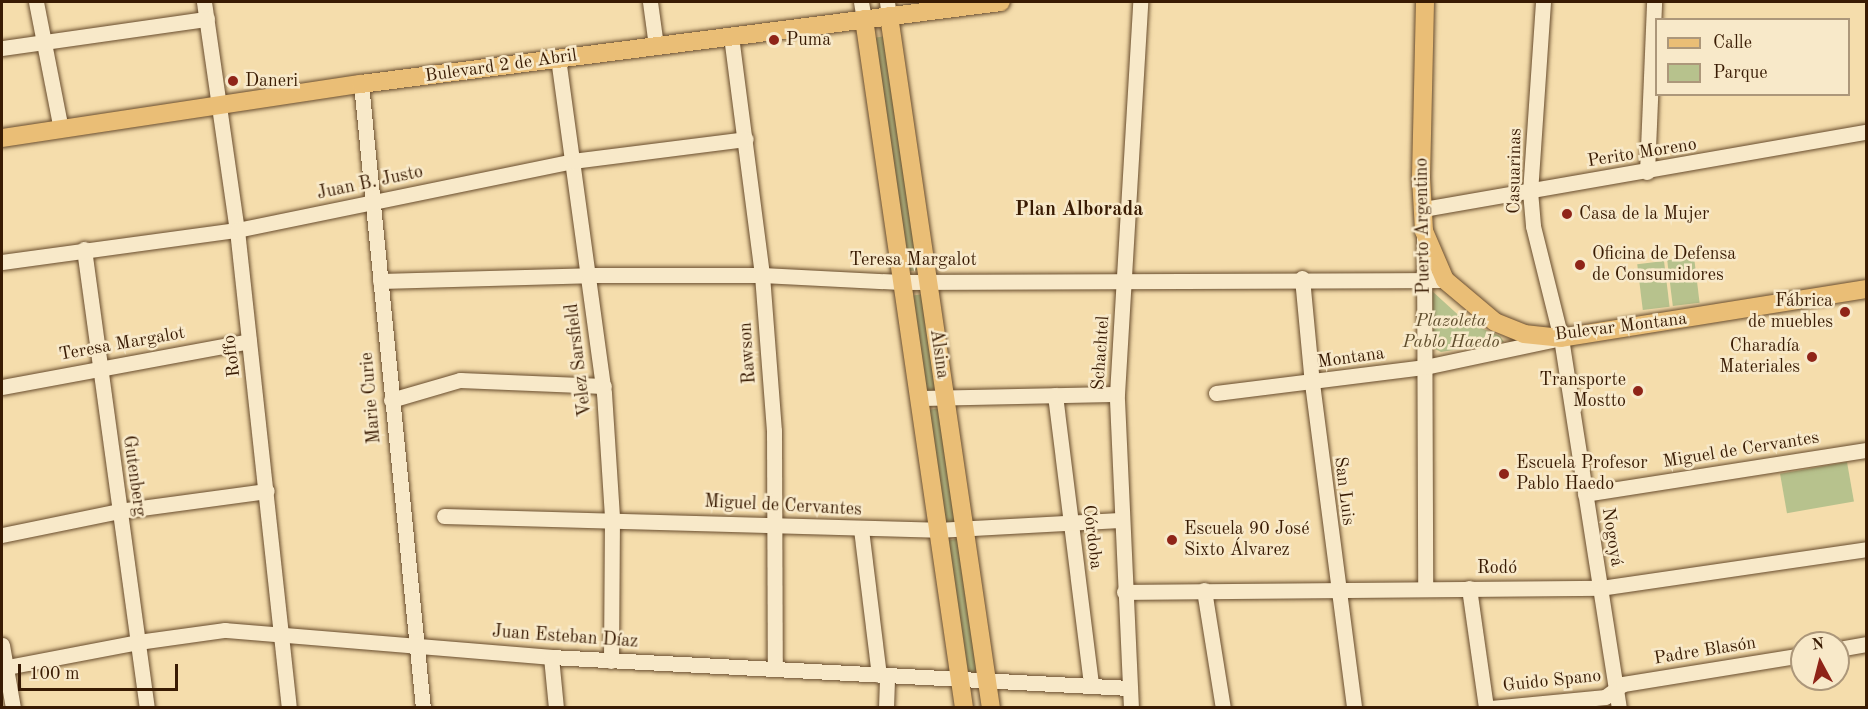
<!DOCTYPE html>
<html>
<head>
<meta charset="utf-8">
<style>
  body { margin:0 }
  #map { position:relative; width:1868px; height:709px; overflow:hidden; background:#f5ddac; font-family:"Old Standard TT",serif }
  div>[style] { position:absolute }
  .green>* { inset:0; background:#b7c28d; transform-origin:0 0 }
  .roads { filter:drop-shadow(0 0 2px #684c2d) drop-shadow(0 0 2px #684c2d) }
  .minor>* { height:15px; margin:-7.5px; padding:0 7.5px; transform-origin:7.5px; border-radius:7.5px; background:#f8e9c9 }
  .major>* { height:18px; margin:-9px; padding:0 9px; transform-origin:9px; border-radius:9px; background:#eabe76 }
  .dots>* { width:16px; height:16px; translate:-50% -50%; box-sizing:border-box; border:3px solid #f8e9c9; border-radius:50% }
  span { translate:-50% -50%; white-space:nowrap; text-align:center; line-height:1.15; -webkit-text-stroke:5px #f8e9c9; paint-order:stroke }
  .poi-label { font-size:18px; color:#391b03 }
  .left { translate:0 -50%; text-align:left }
  .right { translate:-100% -50%; text-align:right }
  .street-label { font-size:18px; color:#391b03 }
  .park-label { font-size:18px; color:#5f4d2c; font-style:italic }
  .neighbourhood-label { font-size:20px; color:#391b03; font-weight:700 }
  .frame { position:absolute; inset:0; border:3px solid #391b03; pointer-events:none }
  .legend { position:absolute; left:1655px; top:18px; width:195px; height:78px; box-sizing:border-box; background:#f8e9c9; border:2px solid #ac977a; margin:0; padding:8px 10px; list-style:none; font-size:18px; color:#391b03 }
  .legend li { display:flex; align-items:center; gap:12px; height:30px }
  .legend b { width:30px; border:2px solid #ac977a }
  .north { position:absolute; left:1790px; top:631px; width:60px; height:60px; box-sizing:border-box; background:#f8e9c9; border:2px solid #ac977a; border-radius:50%; rotate:353deg; font-size:16px; font-weight:700; line-height:24px; text-align:center; color:#391b03 }
  .north::after { content:''; display:block; margin:auto; width:21px; height:27px; background:#8f2418; clip-path:polygon(50% 0,100% 100%,50% 72%,0 100%) }
  .scale { position:absolute; left:18px; top:664px; width:160px; height:27px; box-sizing:border-box; border:3px solid #391b03; border-top:0; padding-left:8px; font-size:18px; line-height:21px; white-space:nowrap; color:#391b03; -webkit-text-stroke:4px #f8e9c9; paint-order:stroke }
</style>
</head>
<body>
<div id="map">
  <div class="green">
    <i style="left:886px;top:36px;width:236px;height:13px;rotate:81deg"></i>
    <i style="left:1694px;top:257px;width:46px;height:27px;rotate:83deg"></i>
    <i style="left:1664px;top:261px;width:46px;height:27px;rotate:83deg"></i>
    <i style="clip-path:polygon(1432px 291px,1465px 321px,1500px 336px,1504px 342px,1441px 352px,1433px 348px)"></i>
    <i style="left:924px;top:294px;width:97px;height:15px;rotate:82deg"></i>
    <i style="left:941px;top:408px;width:115px;height:15px;rotate:81deg"></i>
    <i style="left:1847px;top:462px;width:40px;height:68px;rotate:80deg"></i>
    <i style="clip-path:polygon(961px 538px,979px 672px,966px 673px,946px 541px)"></i>
  </div>
  <div class="roads">
    <div class="minor">
      <i style="left:36px;top:2px;width:129px;rotate:78.9deg"></i>
      <i style="left:204px;top:2px;width:230px;rotate:81.8deg"></i>
      <i style="left:237px;top:230px;width:481px;rotate:83.8deg"></i>
      <i style="left:650px;top:2px;width:44px;rotate:82.2deg"></i>
      <i style="left:861px;top:2px;width:17px;rotate:80deg"></i>
      <i style="left:887px;top:2px;width:14px;rotate:82deg"></i>
      <i style="left:1543px;top:2px;width:189px;rotate:93.9deg"></i>
      <i style="left:1530px;top:191px;width:35px;rotate:85deg"></i>
      <i style="left:1533px;top:226px;width:115px;rotate:76deg"></i>
      <i style="left:1561px;top:338px;width:375px;rotate:81.1deg"></i>
      <i style="left:731px;top:36px;width:241px;rotate:82.6deg"></i>
      <i style="left:762px;top:275px;width:156px;rotate:85.6deg"></i>
      <i style="left:774px;top:431px;width:238px;rotate:89.8deg"></i>
      <i style="left:2px;top:48px;width:207px;rotate:-8.1deg"></i>
      <i style="left:558px;top:58px;width:338px;rotate:82.2deg"></i>
      <i style="left:604px;top:393px;width:125px;rotate:86.3deg"></i>
      <i style="left:612px;top:518px;width:143px;rotate:90.4deg"></i>
      <i style="left:361px;top:84px;width:627px;rotate:84.33deg"></i>
      <i style="left:1647px;top:172px;width:170px;rotate:-87.6deg"></i>
      <i style="left:1423px;top:209px;width:450px;rotate:-9.9deg"></i>
      <i style="left:1424px;top:237px;width:352px;rotate:89.8deg"></i>
      <i style="left:84px;top:249px;width:463px;rotate:82.2deg"></i>
      <i style="left:2px;top:262px;width:237px;rotate:-7.8deg"></i>
      <i style="left:237px;top:230px;width:342px;rotate:-11.6deg"></i>
      <i style="left:572px;top:161px;width:175px;rotate:-7.2deg"></i>
      <i style="left:1302px;top:278px;width:105px;rotate:84.6deg"></i>
      <i style="left:1312px;top:383px;width:328px;rotate:82.6deg"></i>
      <i style="left:380px;top:281px;width:209px;rotate:-1.6deg"></i>
      <i style="left:589px;top:275px;width:173px"></i>
      <i style="left:762px;top:275px;width:139px;rotate:2.9deg"></i>
      <i style="left:901px;top:282px;width:544px;rotate:-0.21deg"></i>
      <i style="left:2px;top:387px;width:251px;rotate:-10.5deg"></i>
      <i style="left:1216px;top:393px;width:211px;rotate:-7.1deg"></i>
      <i style="left:1425px;top:367px;width:130px;rotate:-12deg"></i>
      <i style="left:1055px;top:395px;width:292px;rotate:82.9deg"></i>
      <i style="left:918px;top:398px;width:199px;rotate:-1.2deg"></i>
      <i style="left:391px;top:400px;width:72px;rotate:-16.2deg"></i>
      <i style="left:460px;top:380px;width:144px;rotate:2.4deg"></i>
      <i style="left:1585px;top:494px;width:284px;rotate:-8.9deg"></i>
      <i style="left:444px;top:516px;width:493px;rotate:1.6deg"></i>
      <i style="left:937px;top:530px;width:183px;rotate:-3.1deg"></i>
      <i style="left:861px;top:529px;width:147px;rotate:83deg"></i>
      <i style="left:2px;top:535px;width:119px;rotate:-11.6deg"></i>
      <i style="left:119px;top:511px;width:149px;rotate:-7.7deg"></i>
      <i style="left:1469px;top:588px;width:121px;rotate:81.9deg"></i>
      <i style="left:1204px;top:590px;width:120px;rotate:80.9deg"></i>
      <i style="left:1124px;top:592px;width:476px;rotate:-0.5deg"></i>
      <i style="left:1600px;top:588px;width:269px;rotate:-8.3deg"></i>
      <i style="left:2px;top:645px;width:64px;rotate:80.1deg"></i>
      <i style="left:1838px;top:649px;width:28px;rotate:-10deg"></i>
      <i style="left:551px;top:657px;width:51px;rotate:84.4deg"></i>
      <i style="left:2px;top:668px;width:138px;rotate:-10.8deg"></i>
      <i style="left:138px;top:642px;width:88px;rotate:-7.9deg"></i>
      <i style="left:225px;top:630px;width:327px;rotate:4.7deg"></i>
      <i style="left:551px;top:657px;width:579px;rotate:3.07deg"></i>
      <i style="left:886px;top:708px;width:32px;rotate:-88deg"></i>
      <i style="left:1131px;top:708px;width:314px;rotate:-92.6deg"></i>
      <i style="left:1117px;top:394px;width:393px;rotate:-86.6deg"></i>
      <i style="left:1491px;top:708px;width:115px;rotate:-5.5deg"></i>
      <i style="left:1605px;top:697px;width:22px;rotate:-36deg"></i>
      <i style="left:1623px;top:684px;width:181px;rotate:-9.2deg"></i>
    </div>
    <div class="major">
      <i style="left:1425px;top:2px;width:175px;rotate:91.3deg"></i>
      <i style="left:1421px;top:177px;width:54px;rotate:86.8deg"></i>
      <i style="left:1424px;top:231px;width:53px;rotate:66.8deg"></i>
      <i style="left:1445px;top:280px;width:65px;rotate:40deg"></i>
      <i style="left:1495px;top:322px;width:31px;rotate:22deg"></i>
      <i style="left:1524px;top:334px;width:37px;rotate:6deg"></i>
      <i style="left:1561px;top:338px;width:309px;rotate:-9.1deg"></i>
      <i style="left:889px;top:16px;width:699px;rotate:81.62deg"></i>
      <i style="left:864px;top:19px;width:696px;rotate:81.74deg"></i>
      <i style="left:2px;top:138px;width:363px;rotate:-8.6deg"></i>
      <i style="left:361px;top:84px;width:645px;rotate:-7.3deg"></i>
    </div>
  </div>
  <div class="dots">
    <i style="left:774px;top:40px;background:#8f2418"></i>
    <i style="left:233px;top:81px;background:#8f2418"></i>
    <i style="left:1567px;top:214px;background:#8f2418"></i>
    <i style="left:1580px;top:265px;background:#8f2418"></i>
    <i style="left:1845px;top:312px;background:#8f2418"></i>
    <i style="left:1812px;top:357px;background:#8f2418"></i>
    <i style="left:1638px;top:391px;background:#8f2418"></i>
    <i style="left:1504px;top:474px;background:#8f2418"></i>
    <i style="left:1172px;top:540px;background:#8f2418"></i>
  </div>
  <div class="poi-label">
    <span class="left" style="left:786px;top:40px">Puma</span>
    <span class="left" style="left:245px;top:81px">Daneri</span>
    <span class="left" style="left:1579px;top:214px">Casa de la Mujer</span>
    <span class="left" style="left:1592px;top:265px">Oficina de Defensa<br>de Consumidores</span>
    <span class="right" style="left:1833px;top:312px">Fábrica<br>de muebles</span>
    <span class="right" style="left:1800px;top:357px">Charadía<br>Materiales</span>
    <span class="right" style="left:1626px;top:391px">Transporte<br>Mostto</span>
    <span class="left" style="left:1516px;top:474px">Escuela Profesor<br>Pablo Haedo</span>
    <span class="left" style="left:1184px;top:540px">Escuela 90 José<br>Sixto Álvarez</span>
  </div>
  <div class="street-label">
    <span style="left:501px;top:66px;rotate:-8deg">Bulevard 2 de Abril</span>
    <span style="left:1642px;top:153px;rotate:-9deg">Perito Moreno</span>
    <span style="left:1515px;top:171px;rotate:-89deg">Casuarinas</span>
    <span style="left:370px;top:183px;rotate:-12deg">Juan B. Justo</span>
    <span style="left:1423px;top:226px;rotate:-91deg">Puerto Argentino</span>
    <span style="left:913px;top:260px">Teresa Margalot</span>
    <span style="left:1621px;top:327px;rotate:-7deg">Bulevar Montana</span>
    <span style="left:122px;top:344px;rotate:-10deg">Teresa Margalot</span>
    <span style="left:748px;top:353px;rotate:-94deg">Rawson</span>
    <span style="left:1101px;top:353px;rotate:-86deg">Schachtel</span>
    <span style="left:939px;top:354px;rotate:82deg">Alsina</span>
    <span style="left:232px;top:356px;rotate:-97deg">Roffo</span>
    <span style="left:1351px;top:358px;rotate:-8deg">Montana</span>
    <span style="left:579px;top:360px;rotate:-97deg">Velez Sarsfield</span>
    <span style="left:371px;top:398px;rotate:-95deg">Marie Curie</span>
    <span style="left:1741px;top:450px;rotate:-9deg">Miguel de Cervantes</span>
    <span style="left:134px;top:476px;rotate:82deg">Gutenberg</span>
    <span style="left:1344px;top:491px;rotate:83deg">San Luis</span>
    <span style="left:783px;top:506px;rotate:3deg">Miguel de Cervantes</span>
    <span style="left:1092px;top:537px;rotate:83deg">Córdoba</span>
    <span style="left:1612px;top:537px;rotate:81deg">Nogoyá</span>
    <span style="left:1497px;top:568px">Rodó</span>
    <span style="left:565px;top:637px;rotate:4deg">Juan Esteban Díaz</span>
    <span style="left:1705px;top:651px;rotate:-9deg">Padre Blasón</span>
    <span style="left:1552px;top:681px;rotate:-6deg">Guido Spano</span>
  </div>
  <div class="park-label">
    <span style="left:1451px;top:332px">Plazoleta<br>Pablo Haedo</span>
  </div>
  <div class="neighbourhood-label">
    <span style="left:1079px;top:210px">Plan Alborada</span>
  </div>
  <div class="frame"></div>
  <ul class="legend">
  <li><b style="height:8px;background:#eabe76"></b>Calle</li>
  <li><b style="height:16px;background:#b7c28d"></b>Parque</li>
  </ul>
  <div class="north">N</div>
  <div class="scale">100 m</div>
</div>
</body>
</html>
